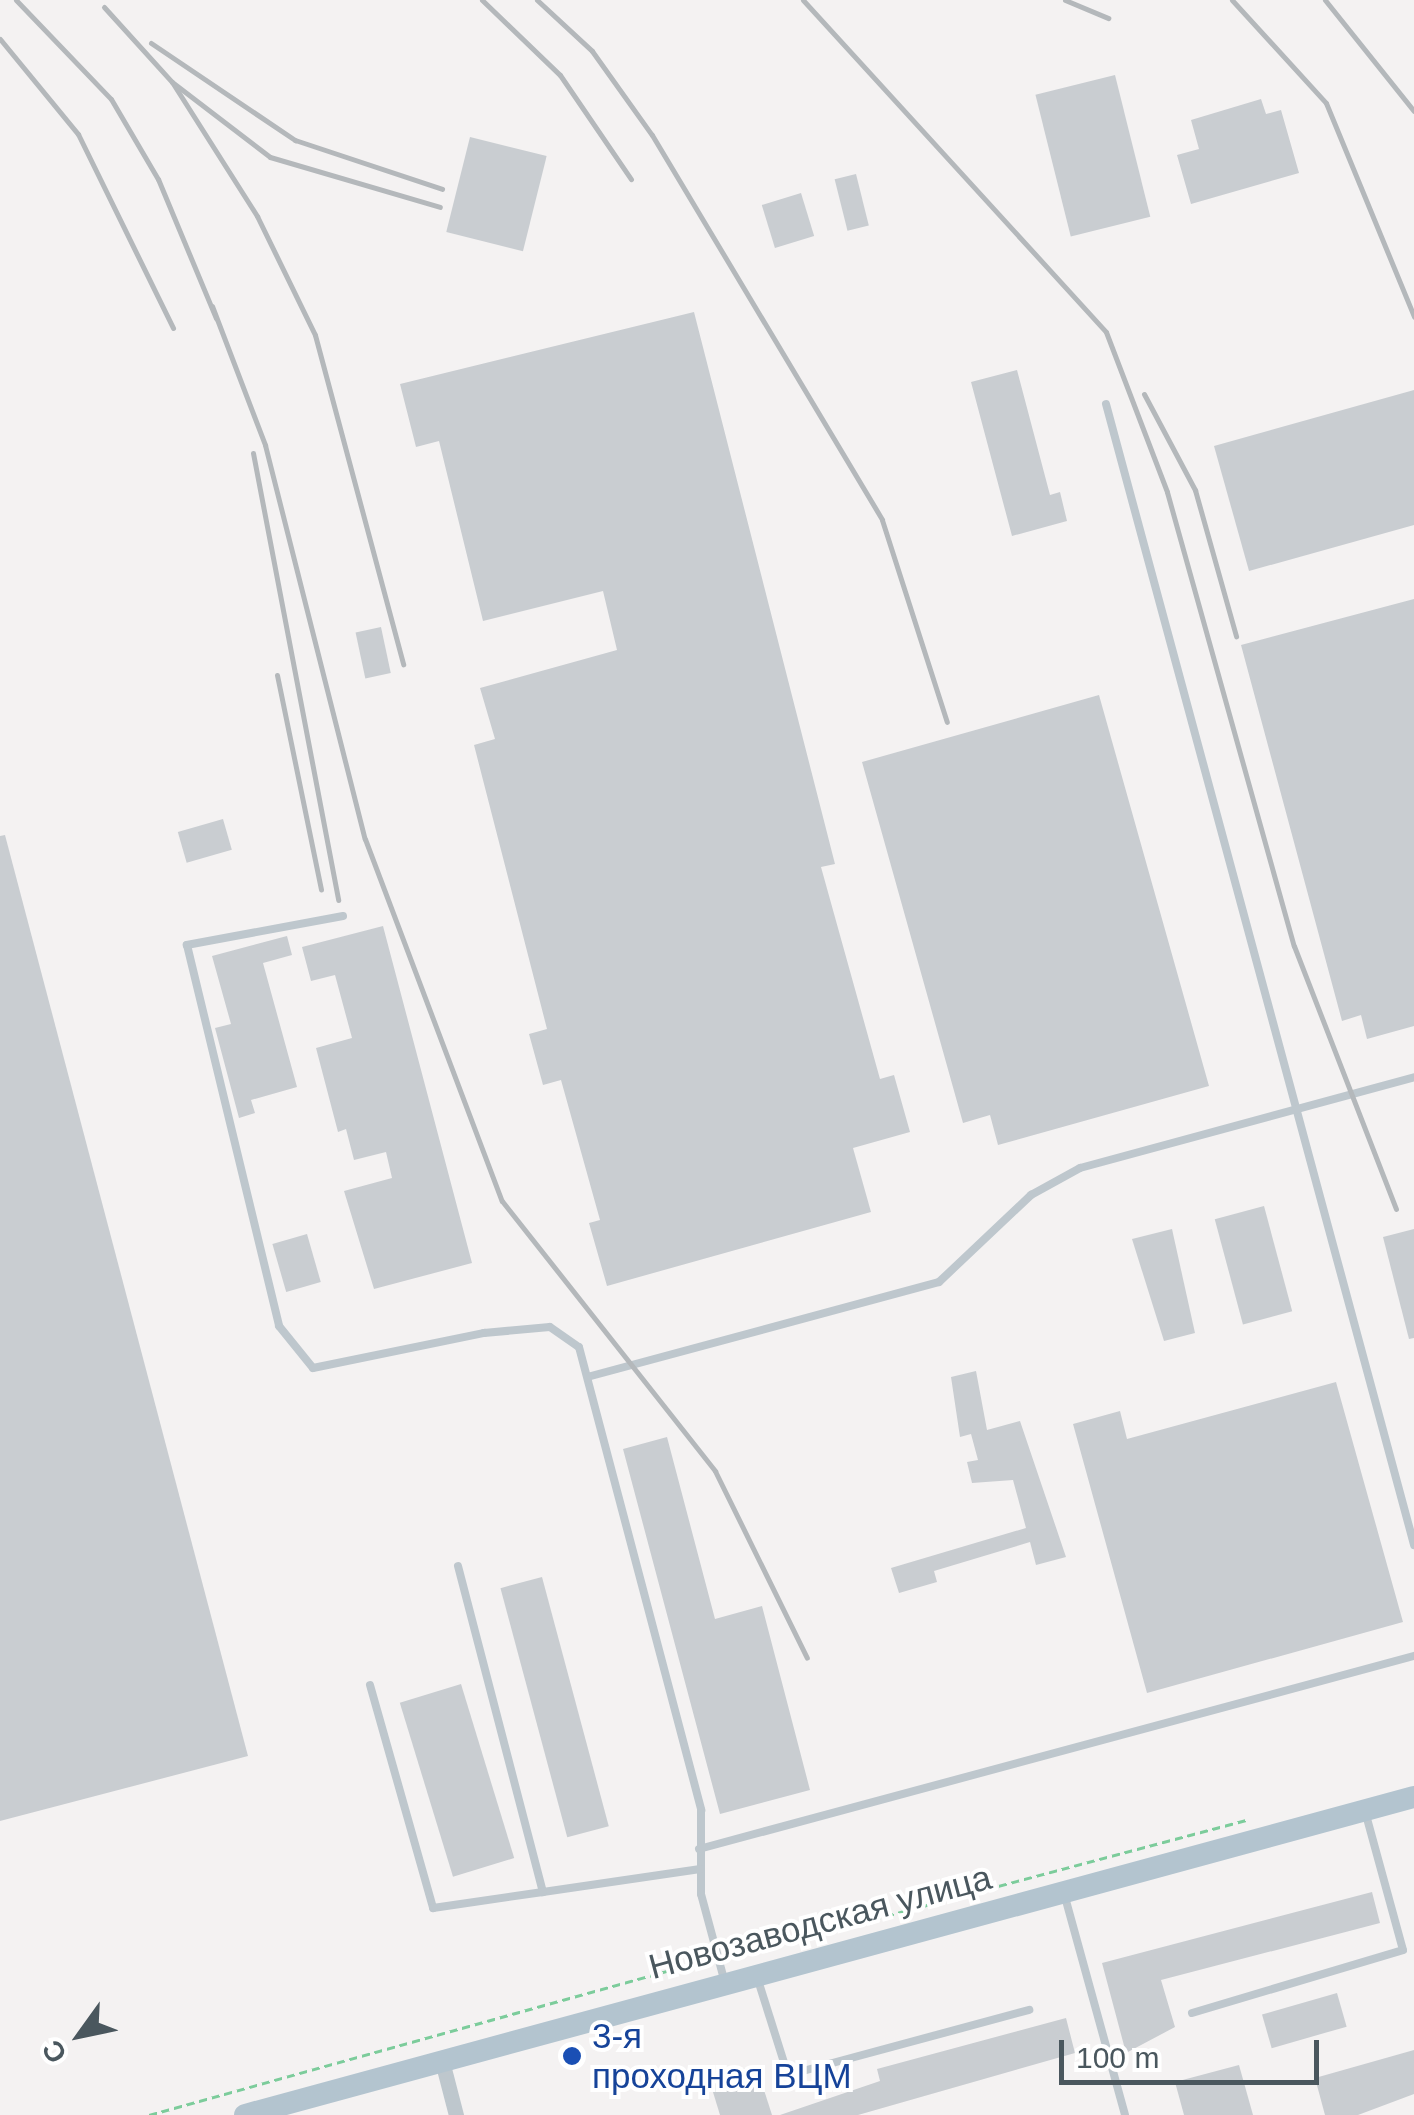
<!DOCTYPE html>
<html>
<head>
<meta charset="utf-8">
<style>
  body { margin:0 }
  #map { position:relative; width:1414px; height:2115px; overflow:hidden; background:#f4f2f2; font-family:Helvetica,sans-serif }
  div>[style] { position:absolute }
  .building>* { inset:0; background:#c9cdd1; transform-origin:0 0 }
  .path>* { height:2.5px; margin-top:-1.25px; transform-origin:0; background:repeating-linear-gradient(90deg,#7ccc9b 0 8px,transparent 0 13px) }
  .service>* { height:8px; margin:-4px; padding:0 4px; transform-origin:4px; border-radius:4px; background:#bec7cd }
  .minor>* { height:15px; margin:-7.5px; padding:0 7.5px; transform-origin:7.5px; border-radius:7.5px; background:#bec7cd }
  .primary>* { height:22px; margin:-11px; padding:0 11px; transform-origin:11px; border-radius:11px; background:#b3c4cf }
  .rail>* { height:5px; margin:-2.5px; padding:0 2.5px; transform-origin:2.5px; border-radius:2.5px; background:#b4b8bb }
  .dots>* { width:28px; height:28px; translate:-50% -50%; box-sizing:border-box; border:5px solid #fff; border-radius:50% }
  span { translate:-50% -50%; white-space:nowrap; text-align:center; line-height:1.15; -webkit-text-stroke:8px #fff; paint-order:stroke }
  .street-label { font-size:35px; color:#4a575e }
  .transit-label { font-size:35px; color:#164399 }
  .left { translate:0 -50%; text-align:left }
  .north { position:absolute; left:30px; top:1985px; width:100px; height:100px; -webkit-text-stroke:8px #fff; paint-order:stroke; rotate:237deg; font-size:28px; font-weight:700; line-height:40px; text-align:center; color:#4a575e }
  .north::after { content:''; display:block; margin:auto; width:35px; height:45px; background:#4a575e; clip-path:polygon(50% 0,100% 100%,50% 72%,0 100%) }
  .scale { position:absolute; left:1059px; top:2040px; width:260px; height:45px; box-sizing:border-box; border:5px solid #4a575e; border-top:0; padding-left:12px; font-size:30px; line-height:35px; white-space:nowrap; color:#4a575e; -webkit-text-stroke:8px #fff; paint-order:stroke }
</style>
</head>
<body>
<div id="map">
  <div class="building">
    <i style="left:1115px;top:75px;width:146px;height:82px;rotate:76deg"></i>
    <i style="clip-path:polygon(1261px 99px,1266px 114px,1281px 110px,1299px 173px,1191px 204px,1177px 155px,1199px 149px,1191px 120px)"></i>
    <i style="left:470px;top:137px;width:79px;height:98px;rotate:14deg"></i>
    <i style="left:856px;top:174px;width:53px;height:22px;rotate:76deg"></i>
    <i style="left:801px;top:193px;width:45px;height:41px;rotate:73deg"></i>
    <i style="clip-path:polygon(694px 312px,835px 864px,821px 867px,880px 1079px,894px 1075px,910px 1132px,853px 1148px,871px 1212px,607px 1286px,589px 1223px,600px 1220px,561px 1080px,543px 1085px,529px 1034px,547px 1029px,474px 745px,495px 739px,480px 688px,617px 650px,603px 591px,483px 621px,439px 441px,416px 447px,400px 384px)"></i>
    <i style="clip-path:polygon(1017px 370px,1050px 495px,1060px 492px,1067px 521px,1012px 536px,971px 382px)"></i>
    <i style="clip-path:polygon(1414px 390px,1414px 525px,1249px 571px,1214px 446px)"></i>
    <i style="clip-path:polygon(1414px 599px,1414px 1026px,1367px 1039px,1361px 1015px,1342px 1021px,1241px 645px)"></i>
    <i style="left:381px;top:627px;width:47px;height:26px;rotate:78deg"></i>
    <i style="clip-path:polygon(1099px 695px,1209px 1086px,998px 1145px,990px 1115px,963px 1123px,862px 762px)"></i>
    <i style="left:223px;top:819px;width:32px;height:47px;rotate:74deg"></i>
    <i style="clip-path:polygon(5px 835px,248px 1756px,0 1821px,0 836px)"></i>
    <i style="clip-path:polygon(383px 926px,472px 1263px,374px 1289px,344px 1191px,392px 1178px,386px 1152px,354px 1160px,346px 1129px,338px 1132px,316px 1048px,352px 1038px,335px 975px,311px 981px,302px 947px)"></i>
    <i style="clip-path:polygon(287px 936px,292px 955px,263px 963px,297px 1087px,251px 1100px,255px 1113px,239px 1118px,215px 1028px,231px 1024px,212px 956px)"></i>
    <i style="left:1264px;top:1206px;width:109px;height:51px;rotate:75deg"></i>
    <i style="clip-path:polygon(1172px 1229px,1195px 1333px,1164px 1341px,1132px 1239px)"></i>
    <i style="clip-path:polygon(1414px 1229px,1414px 1338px,1409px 1339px,1383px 1237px)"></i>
    <i style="left:307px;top:1234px;width:50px;height:36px;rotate:74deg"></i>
    <i style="clip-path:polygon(976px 1371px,987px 1430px,1020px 1421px,1066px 1557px,1036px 1565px,1030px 1542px,934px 1571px,937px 1582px,899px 1593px,891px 1568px,1026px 1528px,1013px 1480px,972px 1483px,967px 1462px,978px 1460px,971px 1434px,960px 1437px,951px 1377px)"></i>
    <i style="clip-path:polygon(1336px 1382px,1403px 1622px,1147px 1693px,1073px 1424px,1120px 1411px,1127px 1439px)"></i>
    <i style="clip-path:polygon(667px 1437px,715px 1619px,762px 1606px,810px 1790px,720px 1814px,623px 1449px)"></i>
    <i style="left:542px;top:1577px;width:258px;height:43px;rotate:75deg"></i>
    <i style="left:461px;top:1684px;width:182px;height:64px;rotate:73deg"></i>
    <i style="clip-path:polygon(1372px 1892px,1380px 1923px,1161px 1980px,1175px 2027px,1126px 2053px,1102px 1963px)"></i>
    <i style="left:1337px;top:1993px;width:35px;height:78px;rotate:74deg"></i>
    <i style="clip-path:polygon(1066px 2018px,1075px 2053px,858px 2115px,780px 2115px,880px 2081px,877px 2069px)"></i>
    <i style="clip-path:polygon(1414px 2050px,1414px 2094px,1358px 2115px,1325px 2115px,1315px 2078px)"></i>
    <i style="clip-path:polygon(756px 2065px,772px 2115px,720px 2115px,709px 2079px)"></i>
    <i style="clip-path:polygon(1239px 2065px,1253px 2115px,1184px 2115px,1175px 2082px)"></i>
  </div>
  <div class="path">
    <i style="left:735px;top:1956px;width:529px;rotate:-14.9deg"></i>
    <i style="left:149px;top:2115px;width:564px;rotate:-15.54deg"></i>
  </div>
  <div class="service">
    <i style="left:1106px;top:404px;width:1182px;rotate:74.89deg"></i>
    <i style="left:343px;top:916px;width:159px;rotate:169.5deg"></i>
    <i style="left:187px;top:945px;width:392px;rotate:76.4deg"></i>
    <i style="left:279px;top:1326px;width:54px;rotate:51deg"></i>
    <i style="left:313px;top:1368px;width:175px;rotate:-11.6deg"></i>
    <i style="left:484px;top:1333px;width:66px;rotate:-5.2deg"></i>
    <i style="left:550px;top:1327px;width:35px;rotate:35deg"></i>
    <i style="left:579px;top:1347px;width:479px;rotate:75.2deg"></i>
    <i style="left:701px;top:1810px;width:84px;rotate:90deg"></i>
    <i style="left:701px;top:1894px;width:88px;rotate:74.9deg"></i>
    <i style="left:591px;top:1376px;width:360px;rotate:-15.1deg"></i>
    <i style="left:939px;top:1282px;width:127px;rotate:-43.4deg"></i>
    <i style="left:1031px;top:1195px;width:56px;rotate:-28.9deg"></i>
    <i style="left:1080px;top:1168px;width:346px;rotate:-15.2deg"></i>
    <i style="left:458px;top:1566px;width:337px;rotate:75.4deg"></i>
    <i style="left:543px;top:1892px;width:159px;rotate:-8.3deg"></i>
    <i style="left:370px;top:1685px;width:232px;rotate:74.2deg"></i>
    <i style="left:433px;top:1908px;width:111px;rotate:-8.3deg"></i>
    <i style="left:699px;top:1849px;width:741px;rotate:-15.11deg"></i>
    <i style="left:1065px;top:1897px;width:226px;rotate:74.6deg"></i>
    <i style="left:758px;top:1980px;width:100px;rotate:72.5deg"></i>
    <i style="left:788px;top:2075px;width:250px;rotate:-15.1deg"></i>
    <i style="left:1192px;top:2013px;width:220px;rotate:-16.6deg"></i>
    <i style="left:1403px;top:1950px;width:140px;rotate:-105.3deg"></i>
  </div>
  <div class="minor">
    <i style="left:442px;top:2061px;width:56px;rotate:75.5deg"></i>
  </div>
  <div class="primary">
    <i style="left:245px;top:2115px;width:1211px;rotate:-15.22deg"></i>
  </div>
  <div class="rail">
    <i style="left:16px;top:0;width:137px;rotate:46.2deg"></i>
    <i style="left:111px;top:99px;width:93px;rotate:59.6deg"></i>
    <i style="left:158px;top:179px;width:151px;rotate:67.4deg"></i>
    <i style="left:482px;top:0;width:108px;rotate:43.9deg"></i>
    <i style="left:560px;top:75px;width:126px;rotate:55.7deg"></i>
    <i style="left:537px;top:0;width:75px;rotate:42.8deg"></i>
    <i style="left:592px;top:51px;width:103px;rotate:54.5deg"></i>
    <i style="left:652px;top:135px;width:448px;rotate:59.1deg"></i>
    <i style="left:882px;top:520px;width:212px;rotate:72.2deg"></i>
    <i style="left:803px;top:0;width:449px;rotate:47.6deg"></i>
    <i style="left:1106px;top:332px;width:171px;rotate:69.1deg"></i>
    <i style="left:1167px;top:492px;width:471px;rotate:74.4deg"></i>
    <i style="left:1294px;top:946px;width:282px;rotate:68.8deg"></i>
    <i style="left:1065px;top:0;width:47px;rotate:22.7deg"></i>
    <i style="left:1232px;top:0;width:139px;rotate:47.6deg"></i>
    <i style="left:1326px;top:103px;width:231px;rotate:67.6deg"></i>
    <i style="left:1325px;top:0;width:142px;rotate:51.3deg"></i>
    <i style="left:104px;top:7px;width:101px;rotate:47.8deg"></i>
    <i style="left:172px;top:82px;width:123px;rotate:37.4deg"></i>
    <i style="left:270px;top:157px;width:177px;rotate:16.4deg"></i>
    <i style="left:0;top:39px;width:123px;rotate:50.6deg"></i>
    <i style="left:78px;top:134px;width:216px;rotate:63.9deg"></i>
    <i style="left:151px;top:43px;width:174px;rotate:34deg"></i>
    <i style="left:295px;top:140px;width:155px;rotate:18.4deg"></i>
    <i style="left:172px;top:82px;width:159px;rotate:57.6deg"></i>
    <i style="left:257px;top:216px;width:132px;rotate:64deg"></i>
    <i style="left:315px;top:335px;width:341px;rotate:75deg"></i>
    <i style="left:212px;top:306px;width:149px;rotate:69.1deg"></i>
    <i style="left:265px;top:445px;width:406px;rotate:75.8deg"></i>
    <i style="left:365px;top:839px;width:387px;rotate:69.3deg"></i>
    <i style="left:502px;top:1201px;width:344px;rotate:51.7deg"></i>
    <i style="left:715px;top:1471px;width:208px;rotate:63.8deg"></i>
    <i style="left:1144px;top:394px;width:109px;rotate:62deg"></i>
    <i style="left:1195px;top:490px;width:152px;rotate:74.3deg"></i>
    <i style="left:253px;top:453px;width:455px;rotate:79.2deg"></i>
    <i style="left:277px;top:675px;width:219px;rotate:78.4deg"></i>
  </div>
  <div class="dots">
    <i style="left:572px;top:2056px;background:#1a4fb4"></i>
  </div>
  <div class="street-label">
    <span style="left:820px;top:1922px;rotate:-15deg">Новозаводская улица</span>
  </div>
  <div class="transit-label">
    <span class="left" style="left:592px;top:2056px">3-я<br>проходная ВЦМ</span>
  </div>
  <div class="north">С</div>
  <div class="scale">100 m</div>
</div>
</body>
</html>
